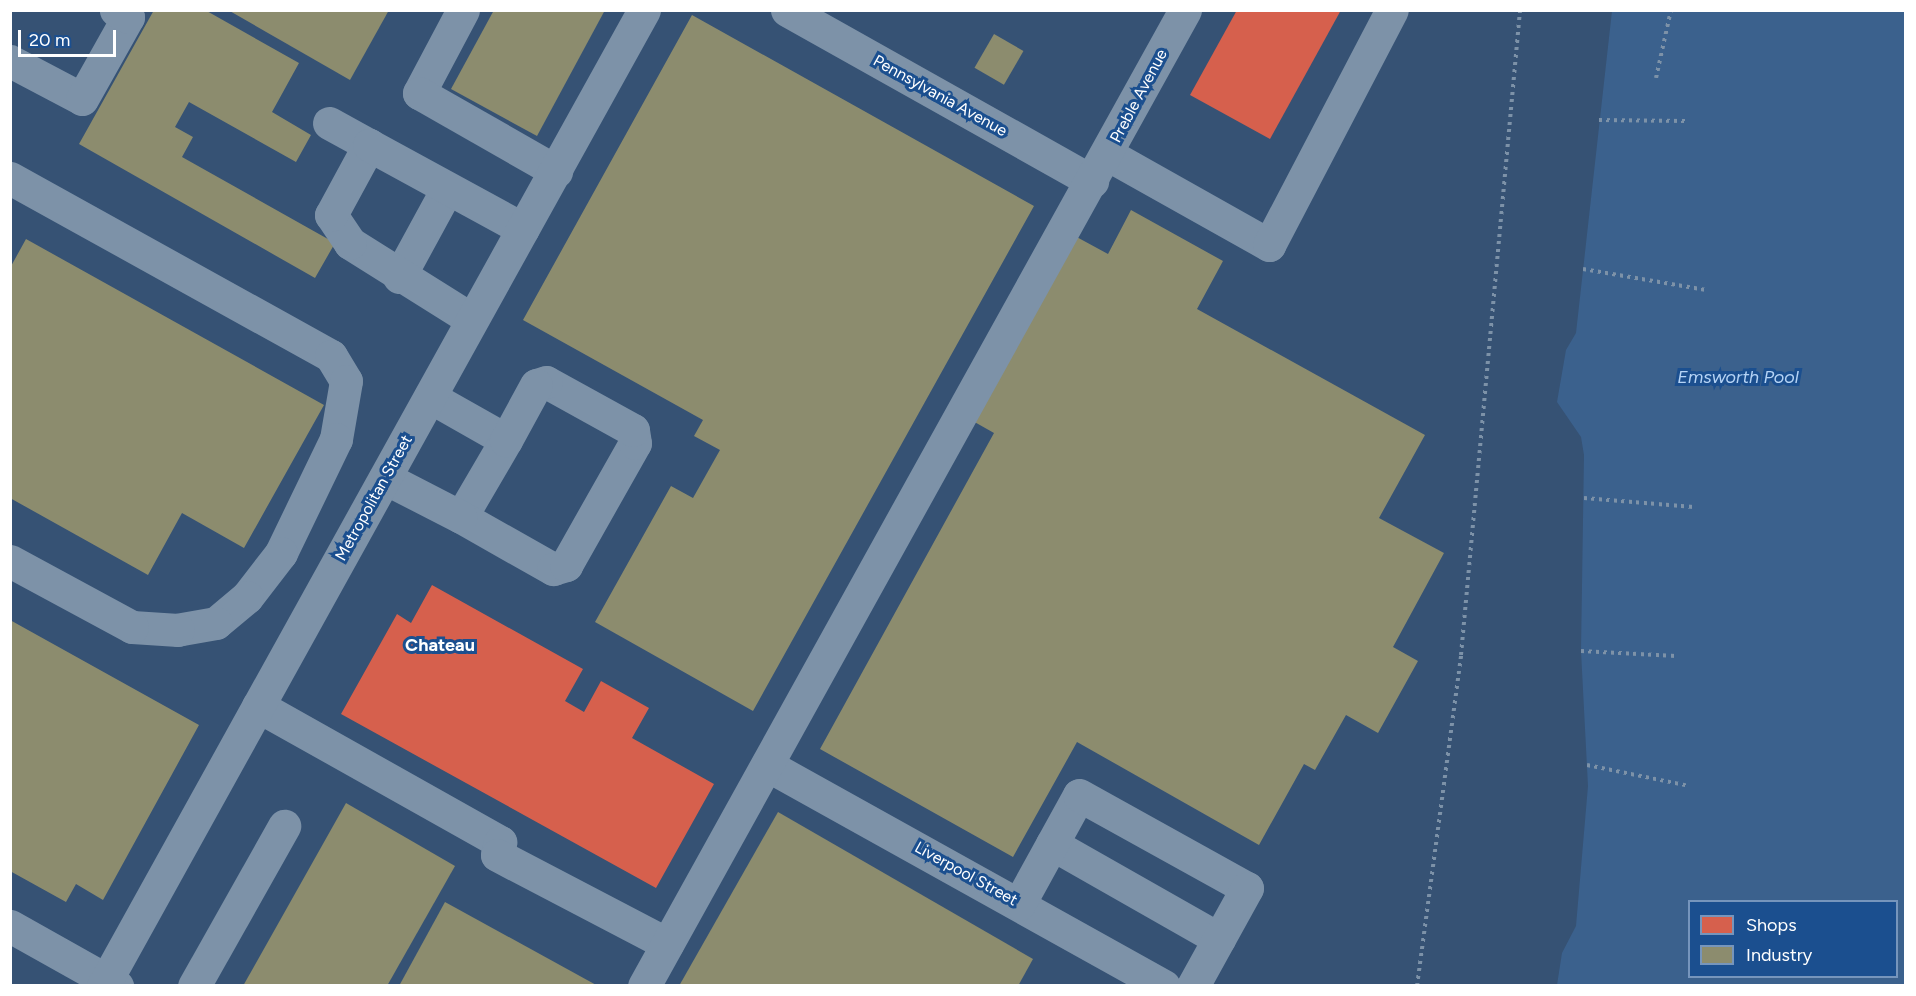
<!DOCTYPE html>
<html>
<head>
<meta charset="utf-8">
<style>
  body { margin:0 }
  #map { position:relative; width:1916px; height:996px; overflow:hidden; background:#365274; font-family:Figtree,sans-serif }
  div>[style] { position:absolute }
  .water>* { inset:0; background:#3b618d }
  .shops>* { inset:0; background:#d6604d }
  .industry>* { inset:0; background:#8c8c6e; transform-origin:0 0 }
  .path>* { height:4px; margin-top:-2px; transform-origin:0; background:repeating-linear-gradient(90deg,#7d92a8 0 3px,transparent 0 7.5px) }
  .minor>* { height:33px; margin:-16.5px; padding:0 16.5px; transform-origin:16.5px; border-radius:16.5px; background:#7d92a8 }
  span { translate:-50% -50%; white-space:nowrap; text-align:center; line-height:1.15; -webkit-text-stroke:6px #1b4f8f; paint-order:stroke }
  .street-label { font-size:16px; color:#fff }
  .water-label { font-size:18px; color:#b5d3f5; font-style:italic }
  .neighbourhood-label { font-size:18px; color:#fff; font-weight:700 }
  .frame { position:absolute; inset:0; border:12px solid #fff; pointer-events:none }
  .legend { position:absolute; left:1688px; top:900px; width:210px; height:78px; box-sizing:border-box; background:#1b4f8f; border:2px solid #7695bc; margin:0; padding:8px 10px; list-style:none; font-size:18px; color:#fff }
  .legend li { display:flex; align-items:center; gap:12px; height:30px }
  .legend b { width:30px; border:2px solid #7695bc }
  .scale { position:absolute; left:18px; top:30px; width:98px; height:27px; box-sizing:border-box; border:3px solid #fff; border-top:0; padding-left:8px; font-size:18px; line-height:21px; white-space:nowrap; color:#fff; -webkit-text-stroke:4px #1b4f8f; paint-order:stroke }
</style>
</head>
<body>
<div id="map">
  <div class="water">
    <i style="clip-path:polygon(evenodd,1612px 11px,1905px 11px,1905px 985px,1557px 985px,1562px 953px,1576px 926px,1588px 786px,1581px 651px,1584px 455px,1581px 437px,1557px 402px,1566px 350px,1576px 333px,1612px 11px,1690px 902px,1896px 902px,1896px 976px,1690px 976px,1690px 902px)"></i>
  </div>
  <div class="shops">
    <i style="clip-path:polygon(1237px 10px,1341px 10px,1270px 139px,1190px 95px)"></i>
    <i style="clip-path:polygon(432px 585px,583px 669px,565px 701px,584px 712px,601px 681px,649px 708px,632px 738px,714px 784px,656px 888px,341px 714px,397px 614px,411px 623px)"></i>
  </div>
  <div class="industry">
    <i style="clip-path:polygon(154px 10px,205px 10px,299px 63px,272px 112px,311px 135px,296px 162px,189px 102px,175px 127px,193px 137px,182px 157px,335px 243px,315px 278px,79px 144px)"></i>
    <i style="clip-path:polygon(228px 10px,389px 10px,350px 80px)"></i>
    <i style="clip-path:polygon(494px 10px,605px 10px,537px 136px,451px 89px)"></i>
    <i style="clip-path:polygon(692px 15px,1034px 206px,753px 711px,595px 622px,671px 486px,693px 498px,720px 450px,694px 436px,703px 420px,523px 320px)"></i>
    <i style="left:994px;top:34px;width:34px;height:39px;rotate:30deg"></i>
    <i style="clip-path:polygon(1131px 210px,1223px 261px,1197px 309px,1425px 435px,1379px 518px,1444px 553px,1393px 647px,1418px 661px,1378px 733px,1346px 715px,1315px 770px,1304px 764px,1259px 845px,1077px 742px,1013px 857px,820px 749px,994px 433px,971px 420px,1073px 235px,1108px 254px)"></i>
    <i style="clip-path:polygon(26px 239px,324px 405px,244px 548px,182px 513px,148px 575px,10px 498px,10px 268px)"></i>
    <i style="clip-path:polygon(10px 620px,199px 725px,103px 900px,76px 884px,66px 902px,10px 871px)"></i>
    <i style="clip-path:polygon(346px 803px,455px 866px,387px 986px,243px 986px)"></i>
    <i style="clip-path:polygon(778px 812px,1033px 959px,1018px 986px,679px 986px)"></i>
    <i style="clip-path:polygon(445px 902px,598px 986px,399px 986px)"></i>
  </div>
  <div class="path">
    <i style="left:1656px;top:78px;width:70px;rotate:-77.6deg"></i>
    <i style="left:1599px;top:120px;width:86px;rotate:0.7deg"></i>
    <i style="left:1583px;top:269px;width:125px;rotate:9.7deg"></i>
    <i style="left:1584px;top:498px;width:110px;rotate:4.7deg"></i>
    <i style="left:1581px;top:651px;width:95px;rotate:3deg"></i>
    <i style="left:1587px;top:765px;width:104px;rotate:11.6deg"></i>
    <i style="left:1417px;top:986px;width:334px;rotate:-82.4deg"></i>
    <i style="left:1461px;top:655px;width:648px;rotate:-84.77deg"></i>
  </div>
  <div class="minor">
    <i style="left:463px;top:10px;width:94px;rotate:117.9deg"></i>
    <i style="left:419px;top:93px;width:158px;rotate:29.7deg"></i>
    <i style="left:787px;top:10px;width:350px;rotate:29.3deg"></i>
    <i style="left:10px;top:61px;width:81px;rotate:27.8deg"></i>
    <i style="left:82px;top:99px;width:94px;rotate:-60.7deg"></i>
    <i style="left:128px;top:17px;width:14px;rotate:-150deg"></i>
    <i style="left:329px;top:123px;width:46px;rotate:28.8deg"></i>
    <i style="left:1107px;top:154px;width:186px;rotate:29.3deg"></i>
    <i style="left:1269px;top:245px;width:265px;rotate:-62.4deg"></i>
    <i style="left:10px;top:178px;width:367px;rotate:29deg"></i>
    <i style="left:331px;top:356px;width:29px;rotate:59deg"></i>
    <i style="left:346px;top:381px;width:59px;rotate:99.8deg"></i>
    <i style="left:336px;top:439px;width:127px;rotate:115.8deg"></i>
    <i style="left:281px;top:553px;width:56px;rotate:127.7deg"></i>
    <i style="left:247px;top:597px;width:40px;rotate:140deg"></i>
    <i style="left:216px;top:623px;width:39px;rotate:170deg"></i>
    <i style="left:178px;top:630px;width:46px;rotate:-176.3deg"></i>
    <i style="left:132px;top:627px;width:139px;rotate:-151.6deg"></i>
    <i style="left:399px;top:277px;width:100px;rotate:-61.4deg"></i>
    <i style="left:471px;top:319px;width:143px;rotate:-147.9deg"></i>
    <i style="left:350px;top:243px;width:34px;rotate:-124deg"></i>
    <i style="left:331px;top:215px;width:80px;rotate:-61.5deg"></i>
    <i style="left:369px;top:145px;width:175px;rotate:28.6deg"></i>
    <i style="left:430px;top:397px;width:87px;rotate:29.5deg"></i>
    <i style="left:506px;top:440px;width:89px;rotate:120.3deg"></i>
    <i style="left:461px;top:517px;width:106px;rotate:29.5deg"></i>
    <i style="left:553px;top:569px;width:14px;rotate:-17deg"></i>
    <i style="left:566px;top:565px;width:140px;rotate:-60.5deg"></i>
    <i style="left:635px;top:443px;width:13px;rotate:-99deg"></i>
    <i style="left:633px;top:430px;width:99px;rotate:-151.1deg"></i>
    <i style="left:546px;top:382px;width:10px;rotate:163deg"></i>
    <i style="left:536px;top:385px;width:63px;rotate:118.6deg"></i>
    <i style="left:385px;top:478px;width:85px;rotate:27.2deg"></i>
    <i style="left:258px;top:706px;width:278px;rotate:29.3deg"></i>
    <i style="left:500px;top:842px;width:13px;rotate:103deg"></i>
    <i style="left:497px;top:855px;width:192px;rotate:27.6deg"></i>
    <i style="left:767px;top:765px;width:454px;rotate:29.1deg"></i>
    <i style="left:1052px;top:844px;width:192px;rotate:29.6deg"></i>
    <i style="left:1019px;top:904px;width:124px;rotate:-61.2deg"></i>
    <i style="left:1079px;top:795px;width:192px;rotate:29deg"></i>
    <i style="left:1247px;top:888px;width:112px;rotate:118.9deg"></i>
    <i style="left:10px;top:926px;width:123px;rotate:29.3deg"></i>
    <i style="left:103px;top:986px;width:1116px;rotate:-61deg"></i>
    <i style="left:194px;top:986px;width:184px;rotate:-60.6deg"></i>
    <i style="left:644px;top:986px;width:1116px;rotate:-61deg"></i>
  </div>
  <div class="street-label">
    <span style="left:940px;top:96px;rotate:29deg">Pennsylvania Avenue</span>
    <span style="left:1139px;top:96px;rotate:-62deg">Preble Avenue</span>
    <span style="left:374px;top:498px;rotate:-61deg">Metropolitan Street</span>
    <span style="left:966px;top:874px;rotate:29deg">Liverpool Street</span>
  </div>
  <div class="water-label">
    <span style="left:1738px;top:377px">Emsworth Pool</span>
  </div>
  <div class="neighbourhood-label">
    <span style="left:440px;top:645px">Chateau</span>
  </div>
  <div class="frame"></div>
  <ul class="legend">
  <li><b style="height:16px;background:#d6604d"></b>Shops</li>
  <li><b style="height:16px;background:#8c8c6e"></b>Industry</li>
  </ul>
  <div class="scale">20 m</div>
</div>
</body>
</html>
